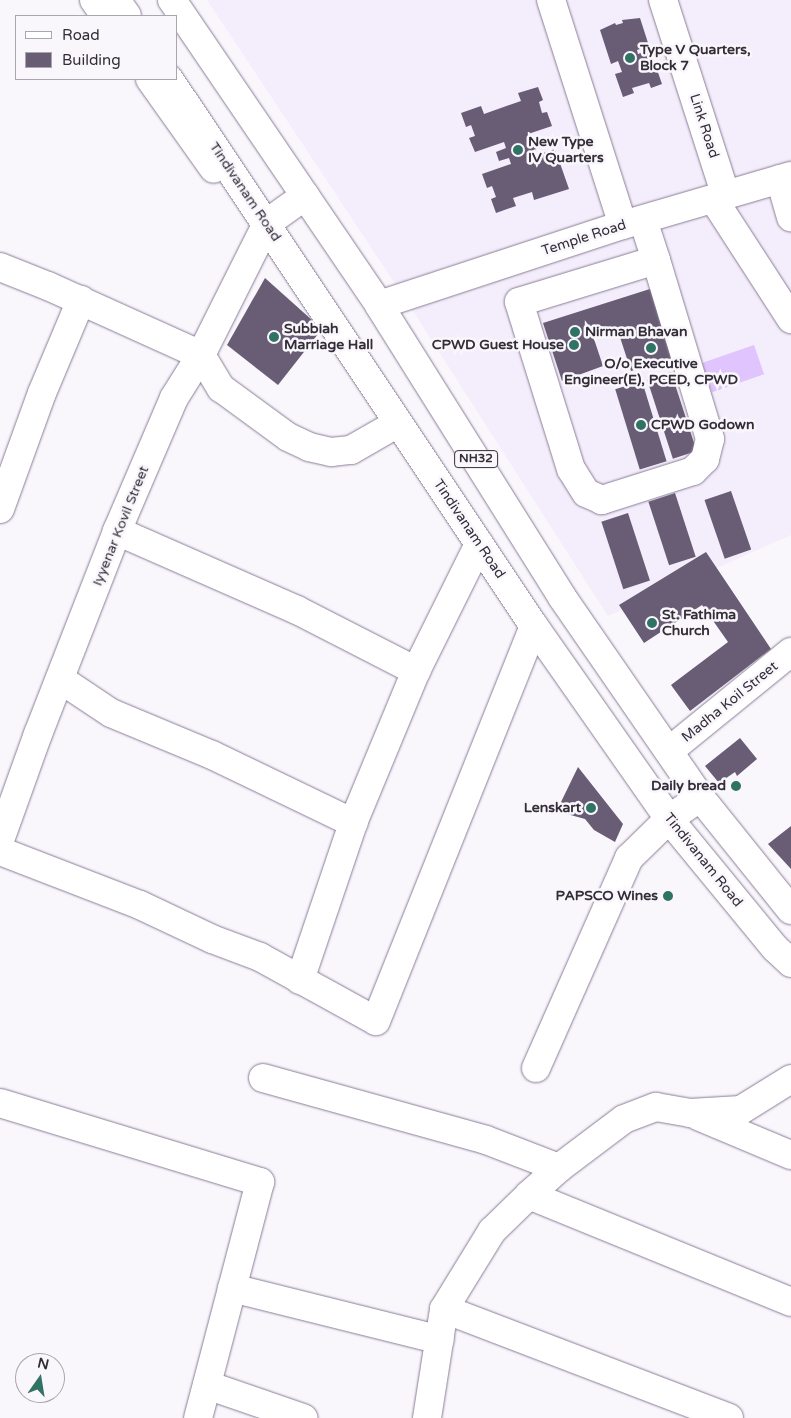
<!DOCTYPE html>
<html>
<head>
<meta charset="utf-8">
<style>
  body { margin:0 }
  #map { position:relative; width:791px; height:1418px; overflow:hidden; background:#f9f6fc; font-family:"Varela Round",sans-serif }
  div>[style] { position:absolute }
  .built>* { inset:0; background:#f4edfb }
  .green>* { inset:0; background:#e0c4fd; transform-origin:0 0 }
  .building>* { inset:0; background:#685d74; transform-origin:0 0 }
  .roads { filter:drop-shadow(0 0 1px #897d96) drop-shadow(0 0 1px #897d96) }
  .minor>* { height:28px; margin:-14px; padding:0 14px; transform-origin:14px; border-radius:14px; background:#fff }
  .highway>* { height:28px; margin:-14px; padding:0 14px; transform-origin:14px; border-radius:14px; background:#fff }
  .dots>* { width:14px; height:14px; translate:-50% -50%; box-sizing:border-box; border:2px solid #f9f6fc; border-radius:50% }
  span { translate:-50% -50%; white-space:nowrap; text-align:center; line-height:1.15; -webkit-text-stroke:5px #f9f6fc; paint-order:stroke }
  .shield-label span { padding:1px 4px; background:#f9f6fc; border:1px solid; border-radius:4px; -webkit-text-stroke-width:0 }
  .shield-label { font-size:12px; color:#322d37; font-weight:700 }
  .poi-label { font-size:14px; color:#322d37; font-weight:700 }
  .left { translate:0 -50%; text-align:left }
  .right { translate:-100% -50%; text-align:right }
  .street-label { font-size:14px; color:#322d37 }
  .legend { position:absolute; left:15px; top:15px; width:162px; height:65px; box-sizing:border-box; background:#f9f6fc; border:1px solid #a9a6ad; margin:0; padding:6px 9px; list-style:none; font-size:15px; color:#322d37 }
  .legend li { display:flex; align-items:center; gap:10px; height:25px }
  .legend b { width:25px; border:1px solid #a9a6ad }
  .north { position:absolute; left:15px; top:1353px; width:50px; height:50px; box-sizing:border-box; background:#f9f6fc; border:1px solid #a9a6ad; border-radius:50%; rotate:13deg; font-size:14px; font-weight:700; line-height:20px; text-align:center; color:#322d37 }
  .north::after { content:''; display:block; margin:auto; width:18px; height:22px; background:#307364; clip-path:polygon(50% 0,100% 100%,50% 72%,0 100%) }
</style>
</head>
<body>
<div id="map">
  <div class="built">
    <i style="clip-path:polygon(207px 0,791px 0,791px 535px,608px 616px,404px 297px)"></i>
  </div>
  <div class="green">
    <i style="left:754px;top:345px;width:31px;height:55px;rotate:71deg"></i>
  </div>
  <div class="building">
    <i style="clip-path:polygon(640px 18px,649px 46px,637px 50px,638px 54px,646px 51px,650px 53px,651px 59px,643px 65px,654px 61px,662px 84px,651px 88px,649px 83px,632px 88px,634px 93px,623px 97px,615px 74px,622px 72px,618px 61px,611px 64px,600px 30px,615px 23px,616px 25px,623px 23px,622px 20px)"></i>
    <i style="clip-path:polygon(538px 87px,543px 100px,539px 102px,542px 113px,547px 112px,552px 126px,528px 134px,529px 140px,539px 137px,543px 147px,533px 150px,535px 156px,555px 149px,569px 189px,534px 200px,532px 192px,513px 198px,516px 206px,496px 213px,491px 199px,496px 197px,492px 186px,487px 188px,482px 174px,511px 164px,509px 158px,499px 161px,496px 152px,506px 148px,504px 142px,475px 152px,469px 138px,475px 136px,471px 125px,466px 127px,461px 113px,481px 106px,484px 114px,521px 101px,518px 93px)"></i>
    <i style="clip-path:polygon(265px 278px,322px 329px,278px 385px,227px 345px)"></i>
    <i style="clip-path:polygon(653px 288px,675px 357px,631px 371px,617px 328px,593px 336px,603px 366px,562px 381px,543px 323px)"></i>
    <i style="left:671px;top:372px;width:83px;height:25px;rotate:72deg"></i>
    <i style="left:642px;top:381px;width:84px;height:28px;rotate:73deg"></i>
    <i style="left:731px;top:491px;width:62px;height:28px;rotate:71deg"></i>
    <i style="left:675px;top:493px;width:67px;height:28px;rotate:72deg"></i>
    <i style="left:628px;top:513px;width:71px;height:28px;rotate:72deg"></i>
    <i style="clip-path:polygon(706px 552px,771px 649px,690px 711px,671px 685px,728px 642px,702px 605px,644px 643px,619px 605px)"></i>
    <i style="clip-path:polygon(740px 738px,757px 759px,737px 776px,735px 772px,719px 783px,705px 766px)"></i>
    <i style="clip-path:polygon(578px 767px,623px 824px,615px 842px,594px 830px,585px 819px,567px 814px,561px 802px)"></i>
    <i style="clip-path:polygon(791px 826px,791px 869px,768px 844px)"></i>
  </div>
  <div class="roads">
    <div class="minor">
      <i style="left:94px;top:0;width:19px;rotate:55deg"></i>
      <i style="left:551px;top:0;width:236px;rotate:72.3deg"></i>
      <i style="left:663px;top:0;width:206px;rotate:72.2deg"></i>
      <i style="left:150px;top:79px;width:110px;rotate:54.6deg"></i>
      <i style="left:780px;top:179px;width:40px;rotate:74deg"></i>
      <i style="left:714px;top:200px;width:142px;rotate:57.1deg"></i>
      <i style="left:643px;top:220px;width:42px;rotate:72deg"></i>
      <i style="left:656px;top:260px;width:187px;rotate:73.2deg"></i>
      <i style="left:710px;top:439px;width:21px;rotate:104deg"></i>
      <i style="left:705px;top:459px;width:17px;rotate:135deg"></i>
      <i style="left:693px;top:471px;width:96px;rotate:162.3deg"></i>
      <i style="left:602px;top:500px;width:17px;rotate:-156deg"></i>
      <i style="left:586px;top:493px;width:28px;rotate:-122deg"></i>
      <i style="left:571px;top:469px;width:175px;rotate:-107.3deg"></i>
      <i style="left:519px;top:302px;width:143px;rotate:-17deg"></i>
      <i style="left:0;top:267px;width:52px;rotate:21.6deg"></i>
      <i style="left:48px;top:286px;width:168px;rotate:24.3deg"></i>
      <i style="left:201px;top:355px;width:39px;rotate:59deg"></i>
      <i style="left:221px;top:388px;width:83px;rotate:36.2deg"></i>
      <i style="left:288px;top:437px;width:23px;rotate:25deg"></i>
      <i style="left:309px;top:447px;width:23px;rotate:13deg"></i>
      <i style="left:331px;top:452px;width:20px;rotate:-6deg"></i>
      <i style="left:351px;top:450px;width:54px;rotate:-29.9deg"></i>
      <i style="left:379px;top:305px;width:257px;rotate:-18.2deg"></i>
      <i style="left:623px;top:225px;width:175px;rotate:-16.3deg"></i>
      <i style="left:0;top:509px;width:123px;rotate:-70.1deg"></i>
      <i style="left:42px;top:393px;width:101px;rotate:-67.2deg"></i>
      <i style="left:117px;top:531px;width:197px;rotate:23.7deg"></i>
      <i style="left:297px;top:610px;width:134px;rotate:27.1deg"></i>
      <i style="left:60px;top:679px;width:61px;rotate:33.7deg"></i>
      <i style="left:111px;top:713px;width:109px;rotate:22.6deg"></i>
      <i style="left:212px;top:755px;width:157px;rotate:25.7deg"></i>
      <i style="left:669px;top:751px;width:157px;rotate:-39.1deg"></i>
      <i style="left:0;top:840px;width:113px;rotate:-70.3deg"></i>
      <i style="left:38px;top:734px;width:218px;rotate:-68.7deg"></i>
      <i style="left:117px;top:531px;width:145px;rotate:-66.8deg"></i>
      <i style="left:174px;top:398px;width:51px;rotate:-57.9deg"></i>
      <i style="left:201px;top:355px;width:148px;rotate:-63.4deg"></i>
      <i style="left:267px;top:223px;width:47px;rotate:-35.4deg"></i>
      <i style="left:0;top:851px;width:150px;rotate:21.1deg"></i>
      <i style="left:140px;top:905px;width:80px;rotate:25.3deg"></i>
      <i style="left:212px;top:939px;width:51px;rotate:20.6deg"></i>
      <i style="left:260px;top:957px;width:132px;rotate:28.9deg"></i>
      <i style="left:376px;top:1021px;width:425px;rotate:-68.2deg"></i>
      <i style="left:300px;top:980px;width:166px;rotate:-71.3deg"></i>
      <i style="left:353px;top:823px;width:165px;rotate:-67.5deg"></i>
      <i style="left:416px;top:671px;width:142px;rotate:-63.6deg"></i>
      <i style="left:536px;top:1068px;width:230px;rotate:-66.1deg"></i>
      <i style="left:629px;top:858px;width:56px;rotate:-44.3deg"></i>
      <i style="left:669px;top:819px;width:38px;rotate:-35deg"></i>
      <i style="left:263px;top:1078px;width:231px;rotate:15.5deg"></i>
      <i style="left:486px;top:1140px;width:78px;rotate:21deg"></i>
      <i style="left:0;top:1103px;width:272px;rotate:16.9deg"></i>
      <i style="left:260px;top:1182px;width:244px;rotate:104.7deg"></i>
      <i style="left:698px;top:1116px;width:101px;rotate:22.8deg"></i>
      <i style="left:529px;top:1195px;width:283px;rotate:22.2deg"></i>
      <i style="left:232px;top:1288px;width:214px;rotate:14deg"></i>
      <i style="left:444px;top:1309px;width:305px;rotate:20.9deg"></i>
      <i style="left:207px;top:1385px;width:102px;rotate:19deg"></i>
      <i style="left:427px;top:1418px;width:110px;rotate:-81.1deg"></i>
      <i style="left:444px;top:1309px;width:92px;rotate:-58.4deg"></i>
      <i style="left:492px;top:1231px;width:52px;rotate:-44.2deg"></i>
      <i style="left:529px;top:1195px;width:40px;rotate:-42deg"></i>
      <i style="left:559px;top:1168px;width:81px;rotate:-37deg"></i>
      <i style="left:624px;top:1119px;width:34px;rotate:-21deg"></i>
      <i style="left:656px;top:1107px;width:35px;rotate:10deg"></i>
      <i style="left:690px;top:1113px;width:51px;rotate:-3.4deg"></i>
      <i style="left:741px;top:1110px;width:59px;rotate:-31.8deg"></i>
    </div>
    <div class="highway">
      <i style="left:116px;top:0;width:19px;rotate:55deg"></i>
      <i style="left:172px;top:0;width:369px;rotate:55.8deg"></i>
      <i style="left:379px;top:305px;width:345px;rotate:57.9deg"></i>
      <i style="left:562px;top:597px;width:243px;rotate:55.4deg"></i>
      <i style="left:700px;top:797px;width:145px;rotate:51.2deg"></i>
      <i style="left:169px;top:79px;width:658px;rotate:56.29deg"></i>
      <i style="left:534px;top:626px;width:236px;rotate:55deg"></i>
      <i style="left:669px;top:819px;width:167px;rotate:50.6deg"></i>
      <i style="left:775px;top:948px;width:22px;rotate:43deg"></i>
    </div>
  </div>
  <div class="dots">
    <i style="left:630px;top:58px;background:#307364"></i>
    <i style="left:518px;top:150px;background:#307364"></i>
    <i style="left:575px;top:332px;background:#307364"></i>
    <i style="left:274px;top:337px;background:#307364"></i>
    <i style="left:574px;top:345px;background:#307364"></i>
    <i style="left:651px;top:348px;background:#307364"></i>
    <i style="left:641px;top:425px;background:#307364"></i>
    <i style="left:652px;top:623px;background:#307364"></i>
    <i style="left:736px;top:786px;background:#307364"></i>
    <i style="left:591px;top:808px;background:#307364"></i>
    <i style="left:668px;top:896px;background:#307364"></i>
  </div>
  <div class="shield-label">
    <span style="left:476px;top:459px">NH32</span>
  </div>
  <div class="poi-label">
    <span class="left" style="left:640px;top:58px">Type V Quarters,<br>Block 7</span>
    <span class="left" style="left:528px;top:150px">New Type<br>IV Quarters</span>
    <span class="left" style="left:284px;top:337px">Subbiah<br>Marriage Hall</span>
    <span class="left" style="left:585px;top:332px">Nirman Bhavan</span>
    <span class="right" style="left:564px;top:345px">CPWD Guest House</span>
    <span style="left:651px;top:372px">O/o Executive<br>Engineer(E), PCED, CPWD</span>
    <span class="left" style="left:651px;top:425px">CPWD Godown</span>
    <span class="left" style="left:662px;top:623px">St. Fathima<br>Church</span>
    <span class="right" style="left:726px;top:786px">Daily bread</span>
    <span class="right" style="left:581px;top:808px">Lenskart</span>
    <span class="right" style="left:658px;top:896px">PAPSCO Wines</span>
  </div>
  <div class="street-label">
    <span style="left:704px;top:126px;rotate:72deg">Link Road</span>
    <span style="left:245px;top:192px;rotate:56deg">Tindivanam Road</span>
    <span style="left:584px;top:238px;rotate:-18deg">Temple Road</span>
    <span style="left:121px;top:526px;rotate:-68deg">Iyyenar Kovil Street</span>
    <span style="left:469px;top:529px;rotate:56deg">Tindivanam Road</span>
    <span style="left:730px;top:702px;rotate:-39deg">Madha Koil Street</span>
    <span style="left:703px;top:860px;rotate:51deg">Tindivanam Road</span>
  </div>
  <ul class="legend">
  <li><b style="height:6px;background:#fff"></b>Road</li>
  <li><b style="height:14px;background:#685d74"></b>Building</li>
  </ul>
  <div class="north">N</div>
</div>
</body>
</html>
